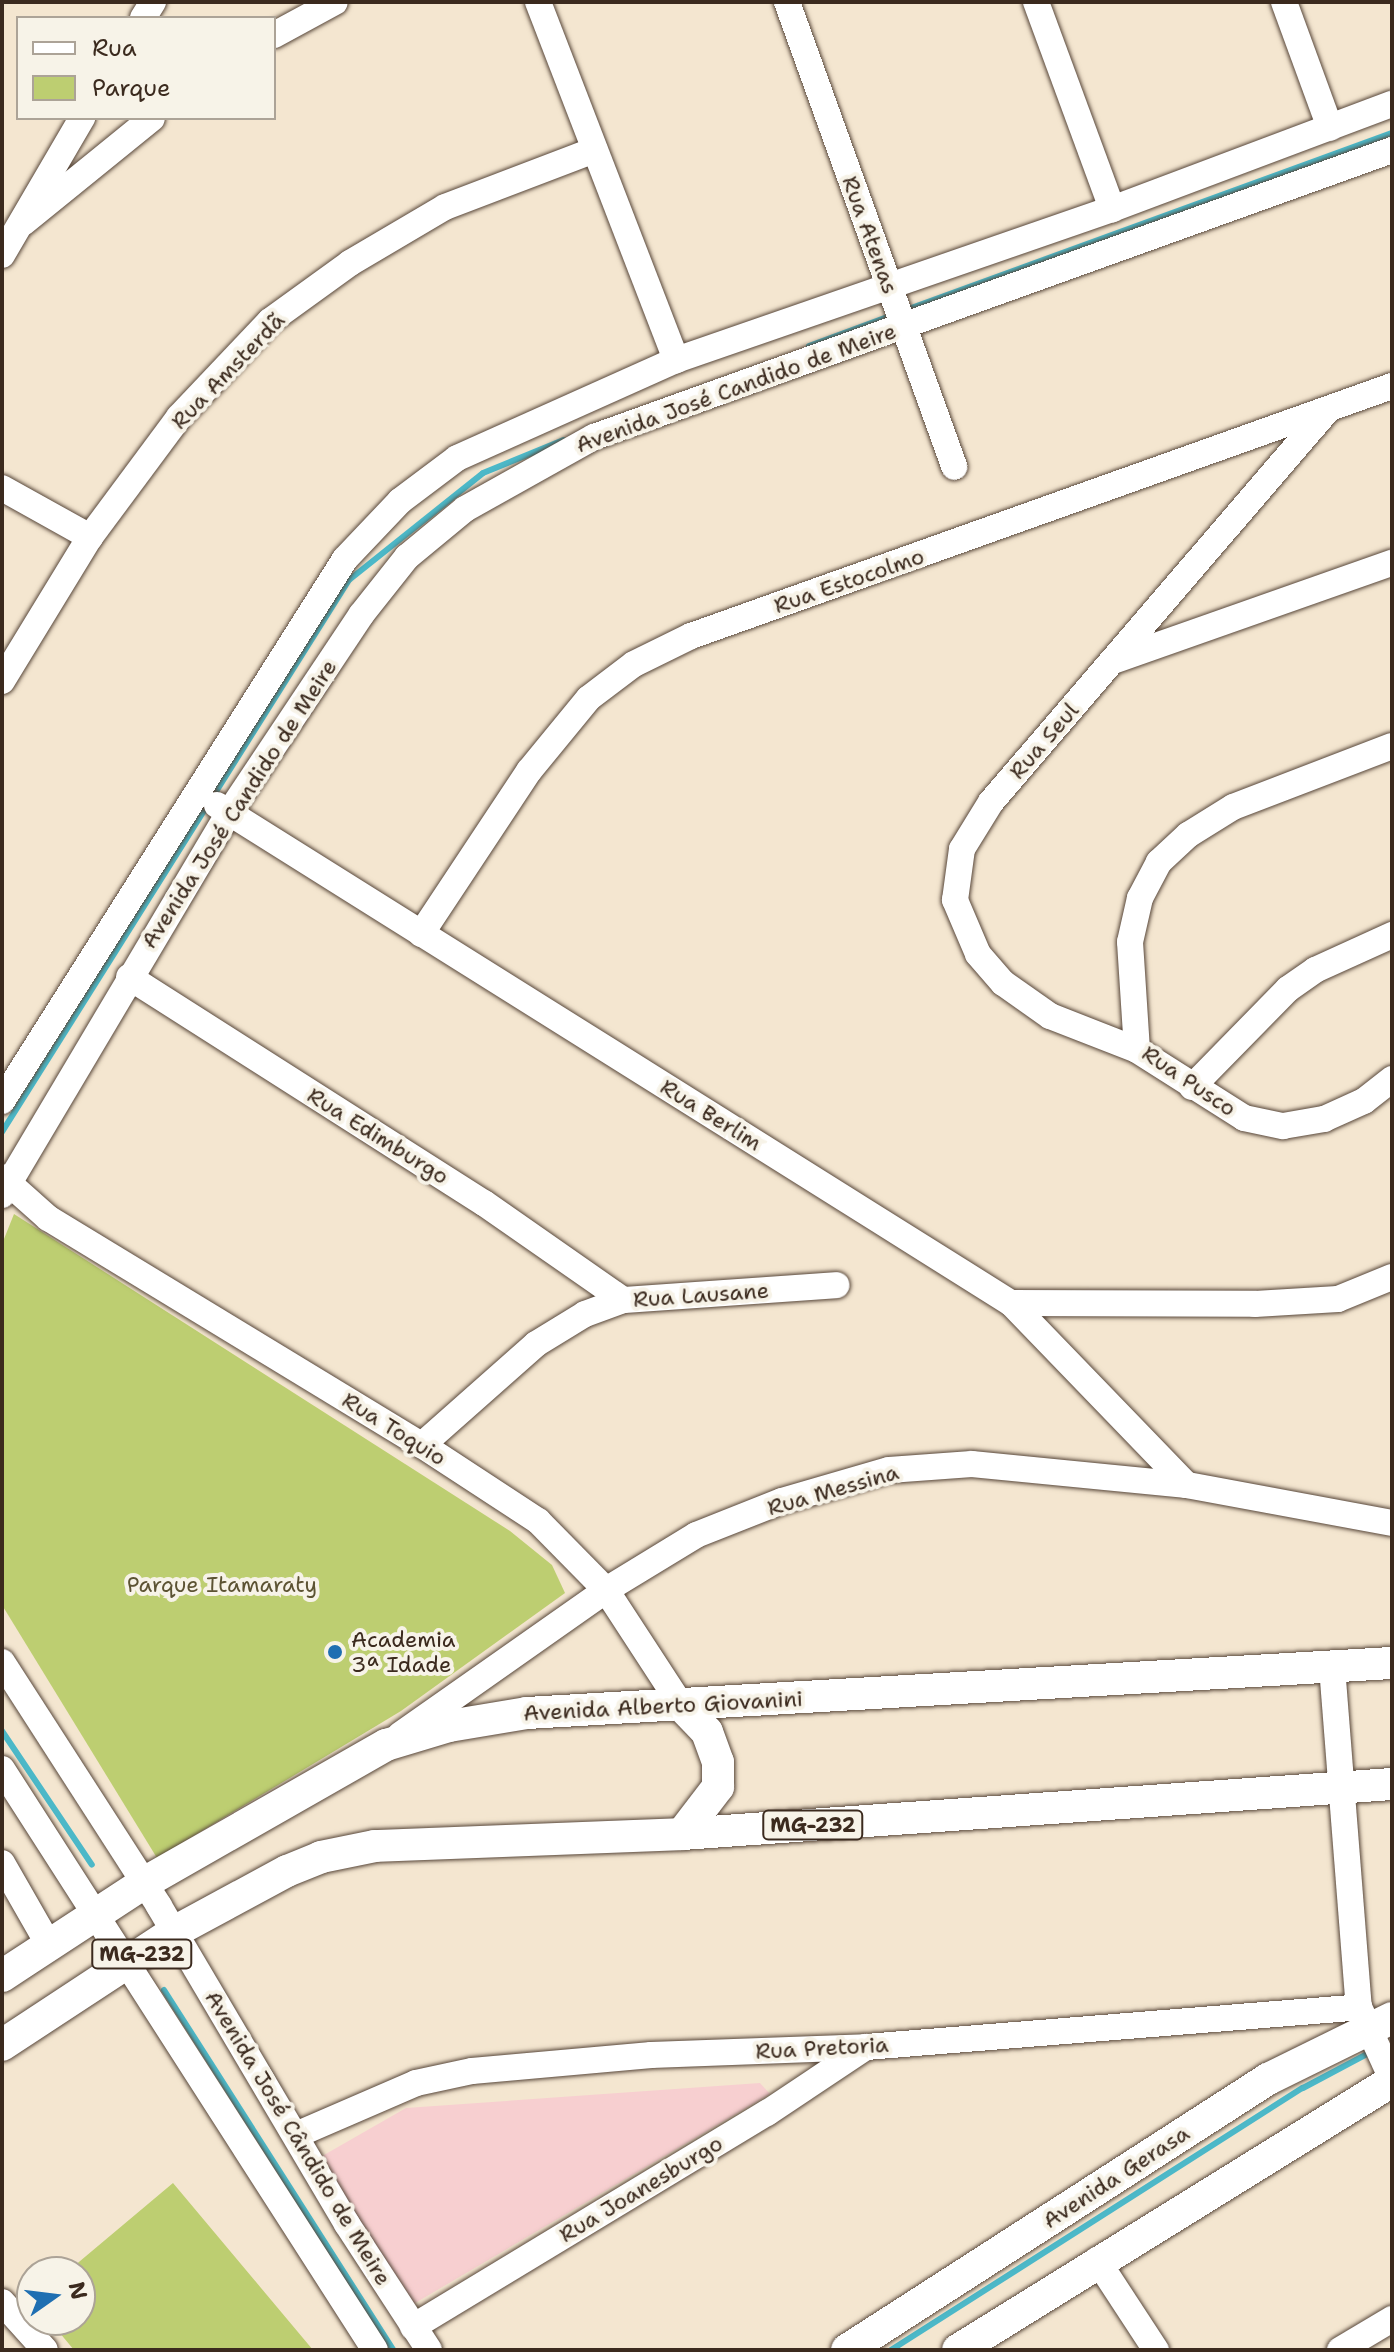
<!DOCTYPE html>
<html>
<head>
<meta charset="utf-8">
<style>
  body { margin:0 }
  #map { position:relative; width:1394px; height:2352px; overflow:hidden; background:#f4e6d0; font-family:"Shantell Sans",sans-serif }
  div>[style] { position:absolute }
  .built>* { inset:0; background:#f7cfd0 }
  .green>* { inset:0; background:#bdce71 }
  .stream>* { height:6px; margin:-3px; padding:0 3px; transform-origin:3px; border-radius:3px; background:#4cb8c8 }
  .roads { filter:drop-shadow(0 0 2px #574639) drop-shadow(0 0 2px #574639) }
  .minor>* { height:26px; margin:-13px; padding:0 13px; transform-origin:13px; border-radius:13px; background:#fff }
  .major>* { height:32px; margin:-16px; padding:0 16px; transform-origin:16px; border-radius:16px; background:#fff }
  .dots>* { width:22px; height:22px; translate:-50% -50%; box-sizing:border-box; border:4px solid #f7f3e8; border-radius:50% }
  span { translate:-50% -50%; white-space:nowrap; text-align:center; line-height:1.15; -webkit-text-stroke:8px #f7f3e8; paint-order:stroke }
  .shield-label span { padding:2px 6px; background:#f7f3e8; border:2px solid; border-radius:6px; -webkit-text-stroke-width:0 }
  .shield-label { font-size:20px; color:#3b2a1e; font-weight:700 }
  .street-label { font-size:22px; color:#3b2a1e }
  .park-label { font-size:22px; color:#5c5333 }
  .poi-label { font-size:22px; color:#3b2a1e }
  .left { translate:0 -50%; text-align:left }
  .frame { position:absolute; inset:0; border:4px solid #3b2a1e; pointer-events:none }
  .legend { position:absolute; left:16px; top:16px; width:260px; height:104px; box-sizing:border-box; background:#f7f3e8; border:2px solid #aca397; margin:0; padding:10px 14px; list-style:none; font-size:24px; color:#3b2a1e }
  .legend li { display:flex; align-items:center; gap:16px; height:40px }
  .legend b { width:40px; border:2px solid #aca397 }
  .north { position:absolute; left:16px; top:2256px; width:80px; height:80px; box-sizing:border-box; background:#f7f3e8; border:2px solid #aca397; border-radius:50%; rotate:76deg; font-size:22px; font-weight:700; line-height:32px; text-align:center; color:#3b2a1e }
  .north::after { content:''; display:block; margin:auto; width:28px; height:36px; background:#1f6fb2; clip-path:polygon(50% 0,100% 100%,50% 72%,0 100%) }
</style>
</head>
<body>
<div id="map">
  <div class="built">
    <i style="clip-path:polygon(760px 2083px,770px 2094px,405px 2309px,317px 2159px,406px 2108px)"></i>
  </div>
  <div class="green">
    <i style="clip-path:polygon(14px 1214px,510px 1531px,552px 1565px,565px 1593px,401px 1711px,157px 1858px,2px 1605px,2px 1244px)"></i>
    <i style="clip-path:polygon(173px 2183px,313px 2350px,74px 2350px,49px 2320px,80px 2320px,80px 2272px,67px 2272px)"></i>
  </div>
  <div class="stream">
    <i style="left:903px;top:311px;width:520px;rotate:-20deg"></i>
    <i style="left:809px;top:346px;width:90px;rotate:-20.3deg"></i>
    <i style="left:2px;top:1132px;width:652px;rotate:-57.85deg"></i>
    <i style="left:349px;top:580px;width:171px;rotate:-38.6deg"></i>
    <i style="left:483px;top:473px;width:87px;rotate:-22.2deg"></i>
    <i style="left:2px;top:1731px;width:161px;rotate:56.1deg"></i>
    <i style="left:164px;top:1990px;width:427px;rotate:57.5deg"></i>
    <i style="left:891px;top:2350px;width:488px;rotate:-32.5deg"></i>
    <i style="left:1303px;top:2088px;width:77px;rotate:-27.9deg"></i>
  </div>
  <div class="roads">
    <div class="minor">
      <i style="left:538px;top:2px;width:384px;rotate:68.9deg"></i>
      <i style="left:787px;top:2px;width:494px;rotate:70.2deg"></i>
      <i style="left:1036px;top:2px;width:221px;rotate:69.8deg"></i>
      <i style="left:1284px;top:2px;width:134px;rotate:69.9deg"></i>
      <i style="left:143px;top:18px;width:19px;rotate:-58deg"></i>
      <i style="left:274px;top:35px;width:69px;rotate:-28.4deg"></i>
      <i style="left:23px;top:223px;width:166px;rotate:-39.1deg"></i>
      <i style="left:2px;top:255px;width:159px;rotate:-59.7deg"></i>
      <i style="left:2px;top:488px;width:101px;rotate:29.1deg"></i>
      <i style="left:1116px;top:660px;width:293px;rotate:-19.4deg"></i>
      <i style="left:2px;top:681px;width:169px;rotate:-58.6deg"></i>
      <i style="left:90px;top:537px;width:149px;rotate:-53.4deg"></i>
      <i style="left:179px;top:417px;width:132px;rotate:-46.5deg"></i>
      <i style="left:270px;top:321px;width:99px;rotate:-35.9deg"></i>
      <i style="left:350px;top:263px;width:110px;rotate:-30.5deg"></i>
      <i style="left:445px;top:207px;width:160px;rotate:-20.9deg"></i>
      <i style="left:1392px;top:746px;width:170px;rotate:159deg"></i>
      <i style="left:1233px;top:807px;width:53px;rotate:148.1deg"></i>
      <i style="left:1188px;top:835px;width:40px;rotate:137deg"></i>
      <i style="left:1159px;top:862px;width:41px;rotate:117.8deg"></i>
      <i style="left:1140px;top:898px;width:45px;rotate:102.8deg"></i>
      <i style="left:1130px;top:942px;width:108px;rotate:86.3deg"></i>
      <i style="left:1137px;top:1050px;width:127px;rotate:32.4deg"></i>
      <i style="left:1244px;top:1118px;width:40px;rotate:12deg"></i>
      <i style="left:1283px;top:1126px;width:42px;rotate:-9.7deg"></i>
      <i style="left:1324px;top:1119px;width:44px;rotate:-24.2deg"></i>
      <i style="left:1364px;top:1101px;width:36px;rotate:-38deg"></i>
      <i style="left:217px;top:805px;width:937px;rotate:32.1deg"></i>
      <i style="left:1011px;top:1303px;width:253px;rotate:46deg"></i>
      <i style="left:421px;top:934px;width:196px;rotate:-56.5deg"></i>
      <i style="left:529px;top:771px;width:94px;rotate:-50.6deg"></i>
      <i style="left:589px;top:698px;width:56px;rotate:-37.1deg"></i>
      <i style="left:634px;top:664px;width:64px;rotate:-26.2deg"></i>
      <i style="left:691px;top:636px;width:744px;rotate:-19.63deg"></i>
      <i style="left:129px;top:977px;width:421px;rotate:32.5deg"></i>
      <i style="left:484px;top:1203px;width:169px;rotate:34.9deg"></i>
      <i style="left:1137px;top:1050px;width:93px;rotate:-158.7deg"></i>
      <i style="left:1050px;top:1016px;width:57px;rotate:-144.9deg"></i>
      <i style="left:1003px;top:983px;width:38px;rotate:-131deg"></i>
      <i style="left:978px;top:954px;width:59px;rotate:-113.1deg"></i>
      <i style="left:955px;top:900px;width:51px;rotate:-82.2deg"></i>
      <i style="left:962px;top:849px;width:55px;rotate:-58.3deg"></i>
      <i style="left:991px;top:802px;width:513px;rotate:-49.35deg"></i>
      <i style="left:1192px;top:1087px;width:137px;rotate:-45.6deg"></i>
      <i style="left:1288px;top:989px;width:33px;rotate:-35deg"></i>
      <i style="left:1315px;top:970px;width:85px;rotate:-24.4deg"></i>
      <i style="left:2px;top:1101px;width:641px;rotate:-57.67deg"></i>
      <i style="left:345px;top:559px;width:80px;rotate:-46.5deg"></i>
      <i style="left:400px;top:501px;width:71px;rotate:-37deg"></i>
      <i style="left:457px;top:458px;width:240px;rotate:-24.1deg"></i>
      <i style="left:676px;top:360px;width:461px;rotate:-19.1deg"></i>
      <i style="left:1112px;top:209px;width:299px;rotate:-20.6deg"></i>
      <i style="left:2px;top:1177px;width:62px;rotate:41.7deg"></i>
      <i style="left:48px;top:1218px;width:437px;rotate:31.3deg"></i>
      <i style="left:422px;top:1445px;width:139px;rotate:33.2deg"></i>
      <i style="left:538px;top:1521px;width:97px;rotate:45.4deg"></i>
      <i style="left:606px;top:1590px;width:137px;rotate:56.9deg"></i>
      <i style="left:2px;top:1195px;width:444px;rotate:-59.3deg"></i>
      <i style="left:229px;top:813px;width:238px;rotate:-56.3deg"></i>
      <i style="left:361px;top:615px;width:74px;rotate:-51.6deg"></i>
      <i style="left:407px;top:557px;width:75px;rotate:-39.6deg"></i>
      <i style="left:465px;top:509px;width:148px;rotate:-29.2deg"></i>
      <i style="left:594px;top:437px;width:848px;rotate:-19.78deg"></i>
      <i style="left:1011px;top:1303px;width:244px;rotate:0.2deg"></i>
      <i style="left:1255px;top:1304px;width:83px;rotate:-3.4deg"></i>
      <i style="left:1338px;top:1299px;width:58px;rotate:-22.2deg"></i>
      <i style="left:422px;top:1445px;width:152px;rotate:-41.5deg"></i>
      <i style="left:536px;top:1344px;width:57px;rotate:-31.5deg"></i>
      <i style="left:585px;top:1314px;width:40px;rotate:-20.2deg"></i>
      <i style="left:623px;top:1300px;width:214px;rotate:-4deg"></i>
      <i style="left:2px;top:1662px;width:290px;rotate:57.2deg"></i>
      <i style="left:159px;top:1906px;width:369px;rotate:59.4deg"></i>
      <i style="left:347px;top:2224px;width:150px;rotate:56.9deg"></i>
      <i style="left:1332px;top:1667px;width:341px;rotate:85.5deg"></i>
      <i style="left:1359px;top:2007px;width:79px;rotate:65.4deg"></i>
      <i style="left:400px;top:1735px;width:252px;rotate:-35.1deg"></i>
      <i style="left:606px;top:1590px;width:105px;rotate:-31.4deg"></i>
      <i style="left:696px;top:1535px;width:92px;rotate:-21.6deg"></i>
      <i style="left:782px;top:1501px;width:111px;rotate:-16.2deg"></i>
      <i style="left:889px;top:1470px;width:83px;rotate:-4.1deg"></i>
      <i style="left:972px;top:1464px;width:216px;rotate:5.6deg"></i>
      <i style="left:1187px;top:1485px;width:208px;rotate:10.5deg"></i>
      <i style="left:2px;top:1769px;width:690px;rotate:57.3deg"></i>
      <i style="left:2px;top:1863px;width:95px;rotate:60.2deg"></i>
      <i style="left:296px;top:2135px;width:131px;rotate:-23.4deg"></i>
      <i style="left:416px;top:2083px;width:57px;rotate:-12.1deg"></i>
      <i style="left:472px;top:2071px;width:180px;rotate:-5.1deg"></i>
      <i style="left:651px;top:2055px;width:215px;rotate:-2.1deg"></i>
      <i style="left:866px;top:2047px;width:495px;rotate:-4.6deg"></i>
      <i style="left:1097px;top:2260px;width:108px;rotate:56.8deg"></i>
      <i style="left:2px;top:2302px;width:64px;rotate:48.1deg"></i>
      <i style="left:413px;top:2327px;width:414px;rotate:-31.2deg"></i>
      <i style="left:767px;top:2113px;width:119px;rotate:-33.7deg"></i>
      <i style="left:1340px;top:2350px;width:61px;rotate:-30.8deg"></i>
    </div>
    <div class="major">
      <i style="left:681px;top:1705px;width:37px;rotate:46deg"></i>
      <i style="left:707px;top:1732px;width:32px;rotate:70deg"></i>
      <i style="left:718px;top:1762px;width:25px;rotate:90deg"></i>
      <i style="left:718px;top:1787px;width:59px;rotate:127.5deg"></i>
      <i style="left:2px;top:1976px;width:170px;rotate:-33.2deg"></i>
      <i style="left:144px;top:1883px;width:279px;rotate:-29.7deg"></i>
      <i style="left:386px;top:1745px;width:66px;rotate:-16.8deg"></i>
      <i style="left:449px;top:1726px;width:79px;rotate:-9.5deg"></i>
      <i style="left:527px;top:1713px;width:866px;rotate:-3.31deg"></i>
      <i style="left:2px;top:2045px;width:206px;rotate:-33.3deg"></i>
      <i style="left:174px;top:1932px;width:128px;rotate:-28.4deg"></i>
      <i style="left:287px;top:1871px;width:37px;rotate:-22deg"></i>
      <i style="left:321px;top:1857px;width:55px;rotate:-11.5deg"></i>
      <i style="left:375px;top:1846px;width:307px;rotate:-2.2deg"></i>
      <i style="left:682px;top:1834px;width:712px;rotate:-4.03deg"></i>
      <i style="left:847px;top:2350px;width:501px;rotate:-32.77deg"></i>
      <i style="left:1268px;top:2079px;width:138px;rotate:-26.2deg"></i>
      <i style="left:958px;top:2350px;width:511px;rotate:-31.79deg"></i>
    </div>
  </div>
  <div class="dots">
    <i style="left:335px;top:1652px;background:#1f6fb2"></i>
  </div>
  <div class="shield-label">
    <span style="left:813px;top:1825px">MG-232</span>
    <span style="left:142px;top:1954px">MG-232</span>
  </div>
  <div class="street-label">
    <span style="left:870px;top:235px;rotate:70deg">Rua Atenas</span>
    <span style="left:228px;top:371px;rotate:-46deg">Rua Amsterdã</span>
    <span style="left:736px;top:388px;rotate:-20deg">Avenida José Candido de Meire</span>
    <span style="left:849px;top:581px;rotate:-19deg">Rua Estocolmo</span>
    <span style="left:1044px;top:741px;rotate:-49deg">Rua Seul</span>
    <span style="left:239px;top:804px;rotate:-57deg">Avenida José Candido de Meire</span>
    <span style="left:1189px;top:1081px;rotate:34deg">Rua Pusco</span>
    <span style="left:711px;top:1115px;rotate:32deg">Rua Berlim</span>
    <span style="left:378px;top:1136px;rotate:32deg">Rua Edimburgo</span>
    <span style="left:701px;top:1295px;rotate:-4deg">Rua Lausane</span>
    <span style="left:394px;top:1429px;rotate:32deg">Rua Toquio</span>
    <span style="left:833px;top:1490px;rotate:-16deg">Rua Messina</span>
    <span style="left:663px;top:1706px;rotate:-3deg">Avenida Alberto Giovanini</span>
    <span style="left:822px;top:2048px;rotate:-3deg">Rua Pretoria</span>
    <span style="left:298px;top:2138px;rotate:59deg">Avenida José Cândido de Meire</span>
    <span style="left:1116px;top:2177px;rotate:-33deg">Avenida Gerasa</span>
    <span style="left:641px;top:2189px;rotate:-31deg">Rua Joanesburgo</span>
  </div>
  <div class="park-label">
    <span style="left:222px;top:1585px">Parque Itamaraty</span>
  </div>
  <div class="poi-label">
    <span class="left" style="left:351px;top:1652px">Academia<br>3ª Idade</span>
  </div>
  <div class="frame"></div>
  <ul class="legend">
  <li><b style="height:10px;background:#fff"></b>Rua</li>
  <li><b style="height:22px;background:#bdce71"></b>Parque</li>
  </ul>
  <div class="north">N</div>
</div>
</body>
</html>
